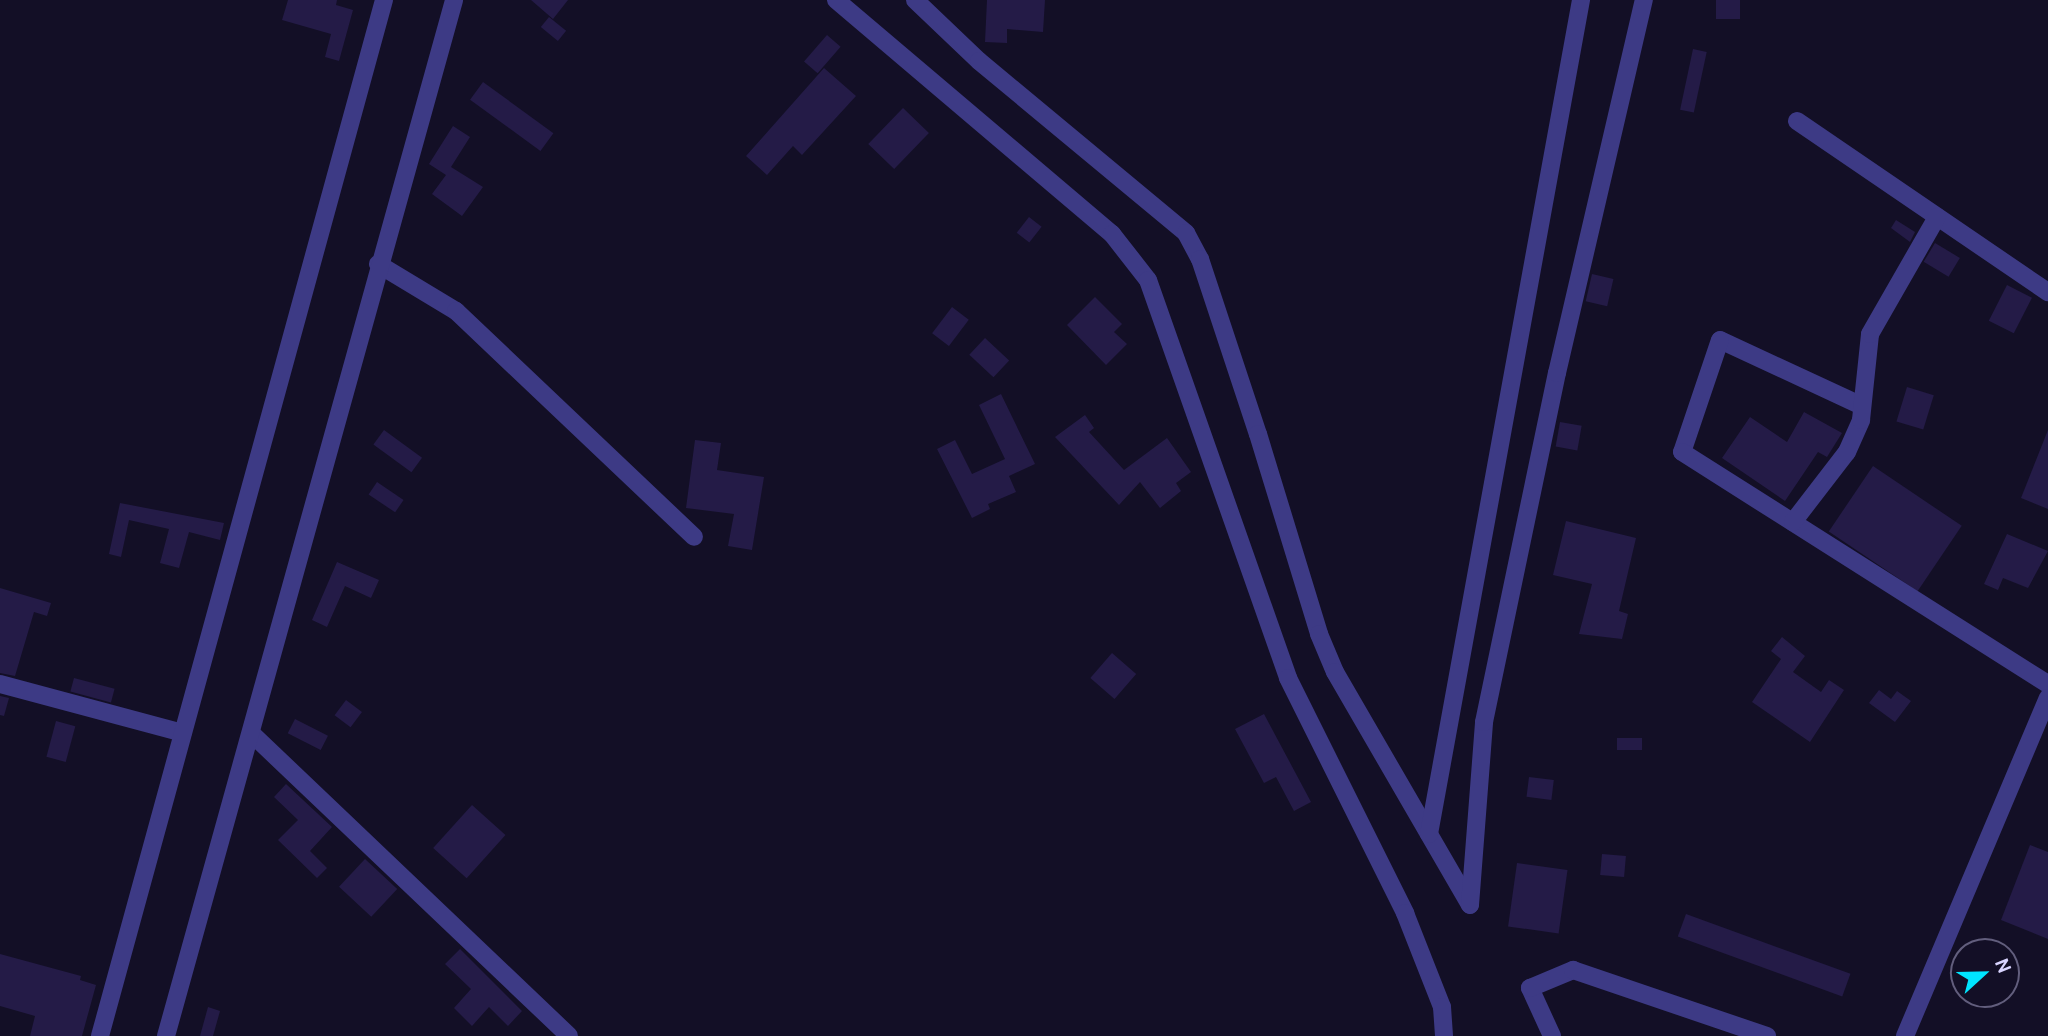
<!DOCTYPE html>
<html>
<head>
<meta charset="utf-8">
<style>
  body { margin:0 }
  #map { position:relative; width:2048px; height:1036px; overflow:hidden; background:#130f26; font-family:Cabin,sans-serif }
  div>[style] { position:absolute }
  .building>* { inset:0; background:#241b47; transform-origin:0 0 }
  .minor>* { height:18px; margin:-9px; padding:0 9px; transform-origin:9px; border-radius:9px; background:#3d3a85 }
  span { translate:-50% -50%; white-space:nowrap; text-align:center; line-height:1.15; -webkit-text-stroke:5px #130f26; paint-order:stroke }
  .north { position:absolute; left:1950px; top:938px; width:70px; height:70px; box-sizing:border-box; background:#130f26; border:2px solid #625e7d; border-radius:50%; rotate:68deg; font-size:19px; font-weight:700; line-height:28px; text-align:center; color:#d9d4ff }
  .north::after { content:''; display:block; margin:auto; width:24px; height:32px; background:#00e5ff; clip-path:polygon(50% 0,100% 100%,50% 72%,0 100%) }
</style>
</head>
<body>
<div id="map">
  <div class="building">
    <i style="clip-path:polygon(288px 0,337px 0,336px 5px,353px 10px,339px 61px,325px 57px,331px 34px,282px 20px)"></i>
    <i style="clip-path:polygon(531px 0,568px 0,553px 19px)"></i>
    <i style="clip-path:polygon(987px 0,1045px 0,1043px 32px,1007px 29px,1007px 43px,985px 42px)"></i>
    <i style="left:1716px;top:0;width:24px;height:19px"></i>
    <i style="left:549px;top:17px;width:22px;height:13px;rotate:39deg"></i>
    <i style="left:827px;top:35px;width:18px;height:35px;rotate:41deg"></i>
    <i style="left:1693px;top:49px;width:14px;height:62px;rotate:12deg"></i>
    <i style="clip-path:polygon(824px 68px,856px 96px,802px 155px,793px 146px,767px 175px,746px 156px)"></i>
    <i style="left:483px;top:82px;width:87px;height:22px;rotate:36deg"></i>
    <i style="left:903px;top:108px;width:36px;height:50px;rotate:44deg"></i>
    <i style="clip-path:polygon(453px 126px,470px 137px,451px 167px,483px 187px,462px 216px,432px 194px,446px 175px,429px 164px)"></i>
    <i style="left:1029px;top:217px;width:16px;height:20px;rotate:38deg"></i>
    <i style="clip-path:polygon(1896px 220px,1915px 232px,1910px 242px,1891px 228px)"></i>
    <i style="left:1935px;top:243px;width:29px;height:22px;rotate:31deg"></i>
    <i style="left:1592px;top:274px;width:22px;height:28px;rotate:13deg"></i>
    <i style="left:2007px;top:285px;width:28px;height:40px;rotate:27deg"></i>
    <i style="clip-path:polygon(1095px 297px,1122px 324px,1114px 332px,1127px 344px,1106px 365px,1067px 325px)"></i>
    <i style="left:952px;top:307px;width:21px;height:33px;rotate:37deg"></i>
    <i style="left:985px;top:338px;width:33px;height:23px;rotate:43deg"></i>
    <i style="left:1907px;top:387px;width:28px;height:36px;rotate:17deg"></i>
    <i style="clip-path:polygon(1001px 394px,1035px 464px,1009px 476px,1016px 492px,988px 504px,990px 509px,972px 518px,937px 449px,955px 440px,972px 474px,1005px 459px,979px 405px)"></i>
    <i style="clip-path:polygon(1804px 412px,1842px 433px,1827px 457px,1818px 452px,1785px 501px,1722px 458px,1750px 417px,1787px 442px)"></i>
    <i style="clip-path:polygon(1085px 415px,1094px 428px,1089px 432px,1124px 470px,1167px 438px,1191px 472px,1176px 483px,1181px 491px,1160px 508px,1140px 482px,1119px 505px,1055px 437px)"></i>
    <i style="left:1560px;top:422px;width:22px;height:25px;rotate:10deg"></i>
    <i style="left:384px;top:430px;width:47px;height:18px;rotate:36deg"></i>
    <i style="clip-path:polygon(2048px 430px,2048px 509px,2021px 498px)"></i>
    <i style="clip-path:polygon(695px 440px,721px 443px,717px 470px,764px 477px,752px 550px,728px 546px,734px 514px,686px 508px)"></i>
    <i style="left:1873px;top:466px;width:107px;height:79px;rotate:34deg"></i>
    <i style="left:377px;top:482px;width:32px;height:15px;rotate:34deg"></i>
    <i style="clip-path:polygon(120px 503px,224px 523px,220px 540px,189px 532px,179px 568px,160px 563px,169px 529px,129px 520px,121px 557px,109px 554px)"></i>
    <i style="clip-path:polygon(1566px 521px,1636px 538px,1619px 611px,1628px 614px,1622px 639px,1579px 634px,1592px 584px,1553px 575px)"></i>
    <i style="clip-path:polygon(2007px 534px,2048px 551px,2028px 588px,2003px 578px,1998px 590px,1984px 584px)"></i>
    <i style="clip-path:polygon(337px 562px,379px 580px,371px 598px,345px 586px,327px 627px,312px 620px)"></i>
    <i style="clip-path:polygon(0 588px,51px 603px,47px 616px,34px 612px,15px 676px,0 673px)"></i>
    <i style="clip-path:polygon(1782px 637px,1805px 656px,1793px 672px,1821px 692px,1829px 680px,1844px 690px,1810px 742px,1752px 702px,1781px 659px,1771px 651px)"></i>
    <i style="left:1112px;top:653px;width:32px;height:33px;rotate:41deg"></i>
    <i style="left:74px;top:678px;width:42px;height:14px;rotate:15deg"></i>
    <i style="clip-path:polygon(1879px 690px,1891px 699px,1897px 691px,1911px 701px,1895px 722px,1869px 703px)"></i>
    <i style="clip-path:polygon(0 696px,9px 698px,4px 716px,0 715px)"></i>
    <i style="left:346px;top:700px;width:20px;height:19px;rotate:37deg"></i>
    <i style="clip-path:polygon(1264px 714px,1311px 802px,1294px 811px,1276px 777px,1264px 783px,1235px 729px)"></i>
    <i style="left:295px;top:719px;width:37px;height:16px;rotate:27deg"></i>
    <i style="left:56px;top:721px;width:20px;height:37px;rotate:15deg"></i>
    <i style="left:1617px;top:738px;width:25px;height:12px"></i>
    <i style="left:1529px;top:777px;width:25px;height:20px;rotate:7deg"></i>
    <i style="clip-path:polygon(286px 784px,332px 827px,310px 851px,327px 868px,317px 878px,278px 840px,298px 820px,274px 797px)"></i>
    <i style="left:472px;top:805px;width:45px;height:58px;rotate:42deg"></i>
    <i style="clip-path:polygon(2030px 845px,2048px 852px,2048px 939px,2001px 920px)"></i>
    <i style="left:1602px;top:854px;width:24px;height:21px;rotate:5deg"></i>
    <i style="left:365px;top:859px;width:44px;height:38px;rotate:43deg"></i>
    <i style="left:1517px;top:863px;width:51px;height:64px;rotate:8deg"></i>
    <i style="left:1686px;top:914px;width:175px;height:24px;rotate:20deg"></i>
    <i style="clip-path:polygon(460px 949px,522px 1011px,508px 1026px,489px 1007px,472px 1026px,454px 1008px,471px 989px,445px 964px)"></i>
    <i style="clip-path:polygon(0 954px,81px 976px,80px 980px,96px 985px,82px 1036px,30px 1036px,35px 1016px,0 1006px)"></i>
    <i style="clip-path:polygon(208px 1007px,220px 1011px,213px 1036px,200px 1036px)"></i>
  </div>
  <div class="minor">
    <i style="left:836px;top:0;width:362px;rotate:40.3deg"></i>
    <i style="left:1112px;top:234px;width:58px;rotate:52deg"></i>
    <i style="left:1148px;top:280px;width:422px;rotate:70.6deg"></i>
    <i style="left:1288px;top:678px;width:263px;rotate:63.5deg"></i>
    <i style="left:1405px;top:913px;width:101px;rotate:68.5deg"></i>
    <i style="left:1442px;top:1007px;width:29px;rotate:86deg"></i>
    <i style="left:915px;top:0;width:88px;rotate:43.6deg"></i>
    <i style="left:979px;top:61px;width:269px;rotate:39.7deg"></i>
    <i style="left:1186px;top:233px;width:30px;rotate:62deg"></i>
    <i style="left:1200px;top:259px;width:184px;rotate:71.7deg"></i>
    <i style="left:1258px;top:434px;width:209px;rotate:73deg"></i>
    <i style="left:1319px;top:634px;width:41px;rotate:67.2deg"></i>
    <i style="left:1335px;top:672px;width:269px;rotate:59.9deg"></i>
    <i style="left:1797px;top:121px;width:304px;rotate:34.3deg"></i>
    <i style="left:378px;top:264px;width:91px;rotate:31.1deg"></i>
    <i style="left:456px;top:311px;width:328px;rotate:43.5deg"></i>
    <i style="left:1860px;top:405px;width:154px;rotate:-155.1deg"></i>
    <i style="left:1720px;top:340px;width:118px;rotate:108.7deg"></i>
    <i style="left:1682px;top:452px;width:433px;rotate:32.4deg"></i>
    <i style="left:1793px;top:522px;width:88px;rotate:-52.4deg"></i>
    <i style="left:1847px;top:452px;width:35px;rotate:-66deg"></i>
    <i style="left:1861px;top:420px;width:86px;rotate:-84deg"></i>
    <i style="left:1870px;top:334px;width:135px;rotate:-60.2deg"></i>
    <i style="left:0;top:684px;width:189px;rotate:15deg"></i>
    <i style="left:251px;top:733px;width:439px;rotate:43.6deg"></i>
    <i style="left:1429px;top:834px;width:848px;rotate:-79.67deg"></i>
    <i style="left:1470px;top:905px;width:184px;rotate:-85.6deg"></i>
    <i style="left:1484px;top:722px;width:357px;rotate:-78.2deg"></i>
    <i style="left:1557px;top:373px;width:383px;rotate:-76.9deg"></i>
    <i style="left:100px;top:1036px;width:1074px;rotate:-74.67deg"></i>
    <i style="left:166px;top:1036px;width:1075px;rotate:-74.46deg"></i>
    <i style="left:1552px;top:1036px;width:53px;rotate:-114.6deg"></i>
    <i style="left:1530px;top:988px;width:47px;rotate:-22.7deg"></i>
    <i style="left:1573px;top:970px;width:205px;rotate:18.8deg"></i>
    <i style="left:1905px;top:1036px;width:367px;rotate:-67.1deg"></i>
  </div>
  <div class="north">N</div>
</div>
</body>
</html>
